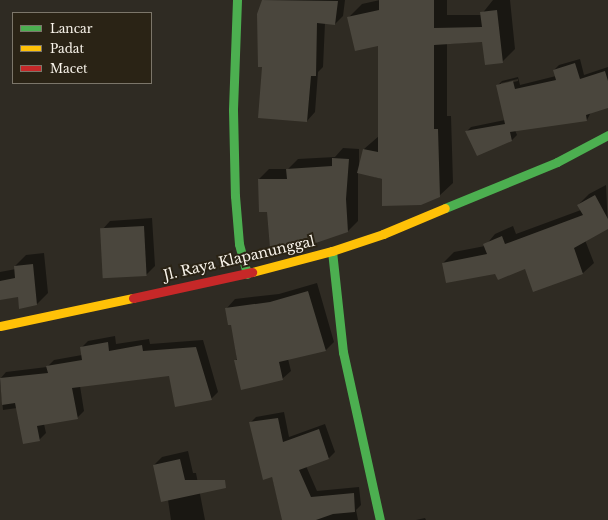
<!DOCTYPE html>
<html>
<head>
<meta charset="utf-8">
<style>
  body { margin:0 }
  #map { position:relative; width:608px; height:520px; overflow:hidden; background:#2f2b23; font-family:"Libre Baskerville",serif }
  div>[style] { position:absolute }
  .shadow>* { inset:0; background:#0007 }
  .building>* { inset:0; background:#4a463d; transform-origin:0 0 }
  .fast>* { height:9px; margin:-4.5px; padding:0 4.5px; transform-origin:4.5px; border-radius:4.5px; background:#4caf50 }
  .slow>* { height:9px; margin:-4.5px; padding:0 4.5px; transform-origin:4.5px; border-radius:4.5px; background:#ffc107 }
  .jam>* { height:9px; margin:-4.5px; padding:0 4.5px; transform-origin:4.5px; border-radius:4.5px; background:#c62828 }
  span { translate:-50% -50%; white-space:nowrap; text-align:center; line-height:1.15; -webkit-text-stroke:4px #2a2315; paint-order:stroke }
  .street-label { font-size:14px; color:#f8f3ea }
  .legend { position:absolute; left:12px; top:12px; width:140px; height:72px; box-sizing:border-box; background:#2a2315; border:1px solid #7c766a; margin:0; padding:5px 7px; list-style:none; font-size:12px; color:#f8f3ea }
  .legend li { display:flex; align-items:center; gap:8px; height:20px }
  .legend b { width:20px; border:1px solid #7c766a }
</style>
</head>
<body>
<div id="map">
  <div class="shadow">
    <i style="clip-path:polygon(263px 0,345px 0,343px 16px,335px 24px,325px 23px,323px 67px,318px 72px,315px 112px,307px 121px,264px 66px,258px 14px)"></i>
    <i style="clip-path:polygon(380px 0,447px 0,447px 15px,481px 15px,493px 0,510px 0,515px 49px,502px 62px,483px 41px,447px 44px,447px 116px,451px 116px,453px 183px,439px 196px,358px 172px,358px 221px,348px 231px,268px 211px,259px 179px,269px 169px,288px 169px,298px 159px,335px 157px,343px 148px,359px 149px,359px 168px,364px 149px,379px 136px,379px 45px,348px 18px,362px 4px)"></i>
    <i style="clip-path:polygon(evenodd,580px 59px,584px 75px,608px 67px,608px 107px,591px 112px,587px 120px,515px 130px,517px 135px,512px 140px,466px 132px,471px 127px,505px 120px,497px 86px,502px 81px,518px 77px,520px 85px,556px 76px,554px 70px,559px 65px,580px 59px,518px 79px,518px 81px,501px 85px,501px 83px,518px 79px)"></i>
    <i style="clip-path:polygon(606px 185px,608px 228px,585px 240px,594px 263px,583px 273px,525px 268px,496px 273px,443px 263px,454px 252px,485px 246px,495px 234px,513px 226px,516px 234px,581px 210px,578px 205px,589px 194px)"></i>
    <i style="clip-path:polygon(152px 218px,155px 266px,146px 275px,102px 230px,110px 221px)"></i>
    <i style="clip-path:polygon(44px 253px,48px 293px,37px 304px,20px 308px,18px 296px,0 299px,0 272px,16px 269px,15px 266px,26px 255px)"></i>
    <i style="clip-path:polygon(317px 283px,334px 342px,326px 350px,288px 359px,291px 371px,282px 379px,235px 361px,237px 359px,232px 323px,227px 308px,235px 299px,279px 294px)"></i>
    <i style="clip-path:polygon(115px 336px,116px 344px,149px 339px,150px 344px,203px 340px,218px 392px,211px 399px,170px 375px,80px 386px,84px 411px,77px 418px,44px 424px,46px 433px,39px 440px,17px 408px,3px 410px,0 379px,6px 372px,47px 367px,54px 360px,82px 355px,81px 348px,88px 341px)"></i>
    <i style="clip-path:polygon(284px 412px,289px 437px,325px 424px,335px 452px,329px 458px,306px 466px,317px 491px,359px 487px,361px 505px,356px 510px,358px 520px,283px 520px,272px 476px,250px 423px,256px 417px)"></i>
    <i style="clip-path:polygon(188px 451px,193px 473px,196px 473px,205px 520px,171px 520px,168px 500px,154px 465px,162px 457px)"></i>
    <i style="clip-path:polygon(425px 518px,426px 520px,416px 520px)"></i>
  </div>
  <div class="building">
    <i style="clip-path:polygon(262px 0,338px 1px,335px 25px,317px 23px,316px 76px,311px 76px,307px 122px,258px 118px,262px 67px,258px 67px,257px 14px)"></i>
    <i style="clip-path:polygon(379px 0,434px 0,434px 28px,482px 27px,480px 12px,497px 10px,503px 63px,485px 65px,482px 42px,434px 45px,434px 129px,438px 129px,440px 197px,421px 205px,382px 206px,382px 179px,357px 173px,363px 149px,378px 152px,378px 46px,355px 51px,347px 17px,379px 10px)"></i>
    <i style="clip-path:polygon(575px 63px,580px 79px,605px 71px,608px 81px,608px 108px,586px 115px,587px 121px,510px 132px,512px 141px,477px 156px,465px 131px,505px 124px,496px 85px,513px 81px,515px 89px,556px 80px,553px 70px)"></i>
    <i style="clip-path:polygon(332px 158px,349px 159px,346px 199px,348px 232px,307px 246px,270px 248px,267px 212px,259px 212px,258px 179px,287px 179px,286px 169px,332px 166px)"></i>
    <i style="clip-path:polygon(595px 195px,608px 219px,608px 229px,574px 248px,583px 274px,533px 292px,525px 269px,498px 280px,495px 274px,446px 283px,442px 263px,487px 254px,483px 244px,502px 236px,505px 244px,583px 215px,577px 205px)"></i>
    <i style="left:144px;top:226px;width:50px;height:44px;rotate:87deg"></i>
    <i style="clip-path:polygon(33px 264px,37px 305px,19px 309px,18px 297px,0 300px,0 281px,15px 278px,14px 266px)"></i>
    <i style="clip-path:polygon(308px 291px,326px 351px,279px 362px,283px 380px,241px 390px,234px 360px,237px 360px,231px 325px,228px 325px,225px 308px,270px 302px)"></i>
    <i style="clip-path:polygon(108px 342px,109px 351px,142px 345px,143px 351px,196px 347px,212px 400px,175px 407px,169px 376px,72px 388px,78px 419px,37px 426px,40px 441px,23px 444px,15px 403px,2px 405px,0 378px,48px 373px,46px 366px,82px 360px,80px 347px)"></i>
    <i style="clip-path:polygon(278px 418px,283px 442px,319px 429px,329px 459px,299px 470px,311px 497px,354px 493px,355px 512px,333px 514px,316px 520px,282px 520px,272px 477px,263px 480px,249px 422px)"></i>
    <i style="clip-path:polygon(180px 459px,185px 480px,225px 480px,226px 488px,161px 502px,153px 465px)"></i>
  </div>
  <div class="fast">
    <i style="left:237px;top:0;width:110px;rotate:92.1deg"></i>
    <i style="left:233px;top:110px;width:86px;rotate:88.7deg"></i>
    <i style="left:235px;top:196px;width:48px;rotate:85.2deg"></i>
    <i style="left:239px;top:244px;width:31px;rotate:75deg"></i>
    <i style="left:445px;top:208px;width:121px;rotate:-22.3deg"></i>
    <i style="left:557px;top:162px;width:58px;rotate:-27.9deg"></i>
    <i style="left:332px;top:251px;width:102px;rotate:83.8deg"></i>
    <i style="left:343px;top:352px;width:172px;rotate:77.6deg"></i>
  </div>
  <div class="slow">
    <i style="left:252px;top:272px;width:83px;rotate:-14.7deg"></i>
    <i style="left:332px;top:251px;width:54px;rotate:-18.4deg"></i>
    <i style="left:383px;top:234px;width:67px;rotate:-22.8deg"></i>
    <i style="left:0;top:326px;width:136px;rotate:-11.9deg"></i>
  </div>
  <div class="jam">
    <i style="left:133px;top:298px;width:122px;rotate:-12.3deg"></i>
  </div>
  <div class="street-label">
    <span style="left:239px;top:258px;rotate:-13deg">Jl. Raya Klapanunggal</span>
  </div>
  <ul class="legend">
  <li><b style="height:5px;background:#4caf50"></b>Lancar</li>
  <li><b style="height:5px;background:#ffc107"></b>Padat</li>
  <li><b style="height:5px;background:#c62828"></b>Macet</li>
  </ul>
</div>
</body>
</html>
